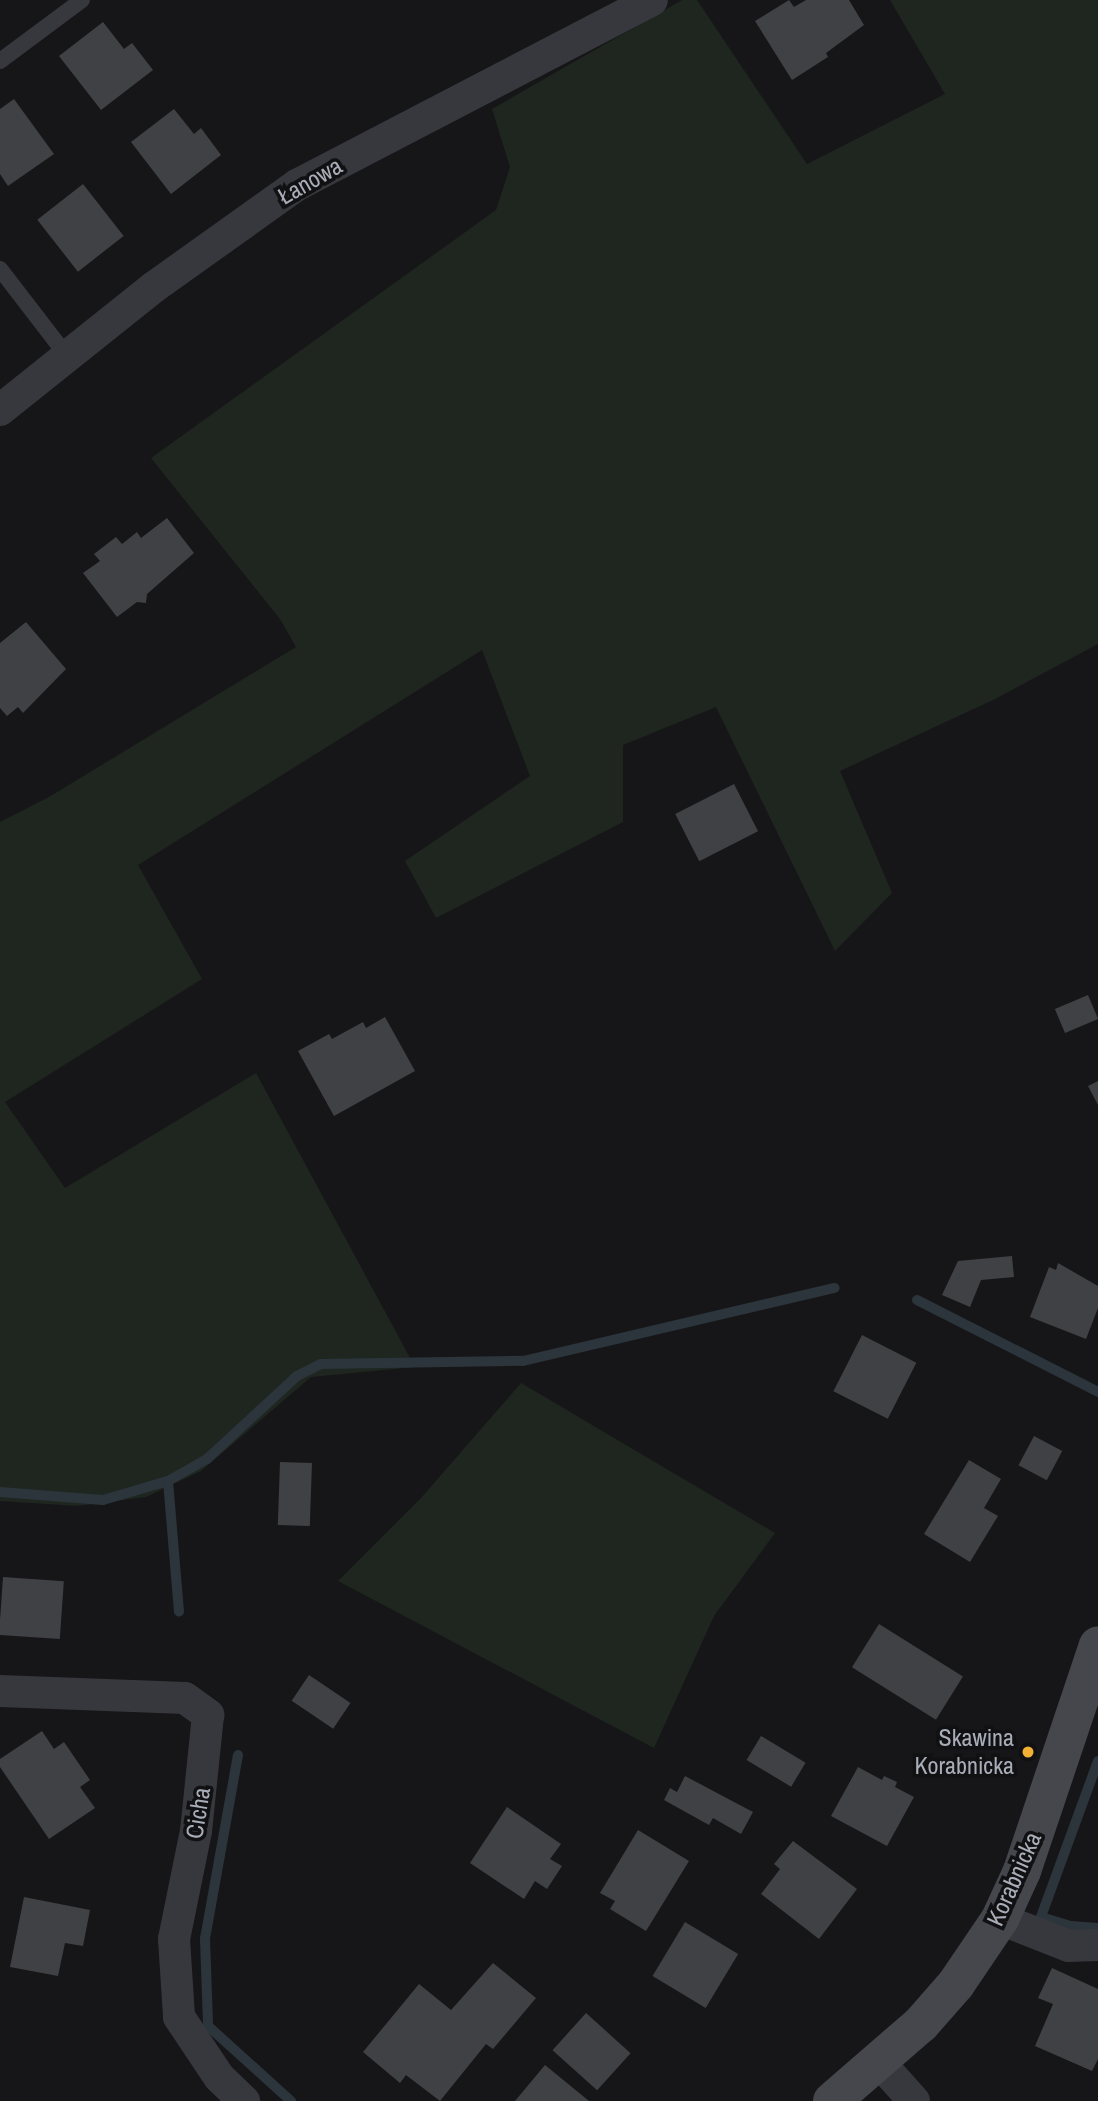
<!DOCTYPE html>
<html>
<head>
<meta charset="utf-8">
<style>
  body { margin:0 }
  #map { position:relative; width:1098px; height:2101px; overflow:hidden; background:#161618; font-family:"Archivo Narrow",sans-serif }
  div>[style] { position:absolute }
  .green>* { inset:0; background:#1e261f }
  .stream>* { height:10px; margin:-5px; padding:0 5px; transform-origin:5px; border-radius:5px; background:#2c353c }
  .building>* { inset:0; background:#404145; transform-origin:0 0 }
  .lane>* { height:16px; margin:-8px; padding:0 8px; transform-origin:8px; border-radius:8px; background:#37383d }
  .street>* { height:32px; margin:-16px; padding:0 16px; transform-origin:16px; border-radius:16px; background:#37383d }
  .secondary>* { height:38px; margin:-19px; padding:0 19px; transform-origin:19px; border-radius:19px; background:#45474d }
  .dots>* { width:19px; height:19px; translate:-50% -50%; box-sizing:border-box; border:4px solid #111113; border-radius:50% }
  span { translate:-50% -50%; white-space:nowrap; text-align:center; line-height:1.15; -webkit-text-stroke:7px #111113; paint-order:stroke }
  .street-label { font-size:24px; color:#a8adb8 }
  .poi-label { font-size:24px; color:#a8adb8 }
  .right { translate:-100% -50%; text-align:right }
</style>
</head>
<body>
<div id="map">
  <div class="green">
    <i style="clip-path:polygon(682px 0,697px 0,807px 164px,945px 94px,890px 0,1098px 0,1098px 644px,993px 700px,840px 771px,892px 893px,835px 951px,716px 707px,623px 745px,623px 822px,436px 918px,405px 861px,530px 776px,482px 650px,138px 865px,202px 979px,5px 1102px,65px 1188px,256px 1073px,415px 1367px,311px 1377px,201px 1471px,146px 1497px,78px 1506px,0 1501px,0 822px,49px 797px,296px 647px,280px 619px,151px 458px,496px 210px,510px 167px,492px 109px)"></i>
    <i style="clip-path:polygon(521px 1383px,775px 1533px,714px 1616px,654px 1748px,338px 1581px,421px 1498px)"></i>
  </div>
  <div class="stream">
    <i style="left:917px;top:1300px;width:203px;rotate:26.9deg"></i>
    <i style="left:168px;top:1481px;width:131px;rotate:85.2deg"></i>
    <i style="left:0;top:1492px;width:103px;rotate:4.4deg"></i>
    <i style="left:103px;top:1500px;width:68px;rotate:-16.3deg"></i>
    <i style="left:168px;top:1481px;width:45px;rotate:-29.4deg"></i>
    <i style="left:207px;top:1459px;width:122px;rotate:-42.7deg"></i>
    <i style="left:297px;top:1376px;width:27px;rotate:-27deg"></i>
    <i style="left:321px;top:1364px;width:202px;rotate:-0.9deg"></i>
    <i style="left:523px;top:1361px;width:320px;rotate:-13.2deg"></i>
    <i style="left:238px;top:1755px;width:186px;rotate:100.2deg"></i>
    <i style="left:205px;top:1938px;width:88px;rotate:88deg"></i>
    <i style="left:208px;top:2026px;width:112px;rotate:42.1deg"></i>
    <i style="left:1098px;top:1761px;width:166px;rotate:110.1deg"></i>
    <i style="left:1041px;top:1917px;width:31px;rotate:17deg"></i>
    <i style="left:1071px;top:1926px;width:27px;rotate:4deg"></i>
  </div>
  <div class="building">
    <i style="clip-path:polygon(789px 0,794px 7px,806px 0,849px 0,864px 25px,826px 53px,828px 57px,792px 80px,755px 21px)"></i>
    <i style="clip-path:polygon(103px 22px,124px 49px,132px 43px,153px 70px,101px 110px,59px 56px)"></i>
    <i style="clip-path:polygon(14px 99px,54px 154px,8px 186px,0 174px,0 109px)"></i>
    <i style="clip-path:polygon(174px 109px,194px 134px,201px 128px,221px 155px,171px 194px,131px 142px)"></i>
    <i style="left:83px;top:184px;width:66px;height:58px;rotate:52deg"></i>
    <i style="clip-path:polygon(167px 518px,194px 553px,147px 594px,146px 603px,137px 602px,117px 617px,83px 573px,100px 561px,94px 554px,116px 537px,122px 544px,137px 532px,141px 538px)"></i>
    <i style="clip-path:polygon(26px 622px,66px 669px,23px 713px,18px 707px,7px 716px,0 708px,0 643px)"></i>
    <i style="left:734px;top:784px;width:53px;height:66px;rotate:63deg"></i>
    <i style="left:1088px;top:995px;width:26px;height:36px;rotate:67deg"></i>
    <i style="clip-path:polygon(385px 1017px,415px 1071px,334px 1116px,298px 1051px,329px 1034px,332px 1039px,363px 1022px,366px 1028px)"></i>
    <i style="clip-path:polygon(1098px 1081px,1098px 1105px,1088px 1086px)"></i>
    <i style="clip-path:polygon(1012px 1256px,1014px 1277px,981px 1280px,970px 1307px,942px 1295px,958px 1261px)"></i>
    <i style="clip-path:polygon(1058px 1263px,1098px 1286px,1098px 1308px,1086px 1339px,1030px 1317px,1049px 1267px,1056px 1270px)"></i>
    <i style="left:862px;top:1335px;width:61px;height:63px;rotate:27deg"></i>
    <i style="left:1034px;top:1436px;width:32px;height:33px;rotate:28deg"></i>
    <i style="clip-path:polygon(969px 1460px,1001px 1479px,984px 1508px,998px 1516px,970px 1562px,924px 1534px)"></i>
    <i style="left:280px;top:1462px;width:32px;height:63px;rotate:2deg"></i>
    <i style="left:3px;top:1577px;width:61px;height:58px;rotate:4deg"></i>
    <i style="left:879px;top:1624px;width:99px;height:51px;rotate:32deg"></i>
    <i style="left:309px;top:1675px;width:50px;height:31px;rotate:34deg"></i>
    <i style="clip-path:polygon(42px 1731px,54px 1749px,64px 1742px,90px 1780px,80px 1787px,95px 1808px,49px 1839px,0 1767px,0 1759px)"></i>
    <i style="left:761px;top:1736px;width:52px;height:28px;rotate:31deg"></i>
    <i style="clip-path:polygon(858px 1767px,882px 1780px,884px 1776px,897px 1782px,895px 1787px,914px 1797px,887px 1846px,831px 1816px)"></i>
    <i style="clip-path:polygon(685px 1776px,753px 1812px,741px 1834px,713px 1818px,709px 1825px,664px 1800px,670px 1788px,677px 1792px)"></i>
    <i style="clip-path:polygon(507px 1807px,561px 1844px,550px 1859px,562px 1866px,547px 1889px,535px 1881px,524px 1899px,470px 1863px)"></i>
    <i style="clip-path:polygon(638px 1830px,689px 1861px,646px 1931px,610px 1909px,615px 1901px,600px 1893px)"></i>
    <i style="clip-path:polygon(793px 1841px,857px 1889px,819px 1939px,761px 1894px,780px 1869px,774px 1864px)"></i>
    <i style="clip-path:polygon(24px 1897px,90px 1910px,83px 1946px,65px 1943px,58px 1976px,10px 1967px)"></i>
    <i style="left:685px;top:1922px;width:62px;height:63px;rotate:31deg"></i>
    <i style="clip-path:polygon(493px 1963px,536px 1998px,493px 2049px,486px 2044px,440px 2101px,406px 2075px,400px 2083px,363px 2052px,419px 1984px,451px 2010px)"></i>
    <i style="clip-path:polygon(1052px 1968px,1098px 1989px,1098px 2059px,1092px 2071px,1035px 2046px,1053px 2004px,1038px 1998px)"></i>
    <i style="left:586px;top:2013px;width:60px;height:50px;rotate:42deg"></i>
    <i style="clip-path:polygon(545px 2065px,589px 2101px,515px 2101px)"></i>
  </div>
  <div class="lane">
    <i style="left:0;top:61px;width:102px;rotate:-36.6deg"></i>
    <i style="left:0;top:269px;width:110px;rotate:52.4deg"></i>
  </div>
  <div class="street">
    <i style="left:0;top:410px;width:197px;rotate:-38.6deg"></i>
    <i style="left:154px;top:287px;width:176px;rotate:-35.5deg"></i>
    <i style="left:297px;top:185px;width:400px;rotate:-27.5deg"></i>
    <i style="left:0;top:1691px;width:185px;rotate:2.2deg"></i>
    <i style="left:185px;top:1698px;width:29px;rotate:36deg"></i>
    <i style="left:208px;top:1715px;width:117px;rotate:95.9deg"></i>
    <i style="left:196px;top:1831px;width:110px;rotate:101.5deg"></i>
    <i style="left:174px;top:1939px;width:78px;rotate:86.3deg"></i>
    <i style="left:179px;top:2017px;width:72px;rotate:56.3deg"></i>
    <i style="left:219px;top:2077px;width:35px;rotate:44deg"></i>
    <i style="left:1000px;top:1919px;width:74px;rotate:21.4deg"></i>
    <i style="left:1069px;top:1946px;width:29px;rotate:-2deg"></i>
    <i style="left:880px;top:2063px;width:51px;rotate:48.2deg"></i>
  </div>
  <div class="secondary">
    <i style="left:832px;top:2101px;width:118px;rotate:-40.9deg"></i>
    <i style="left:921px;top:2024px;width:53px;rotate:-48.8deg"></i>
    <i style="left:956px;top:1984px;width:78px;rotate:-55.9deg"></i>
    <i style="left:1000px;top:1919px;width:53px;rotate:-65.4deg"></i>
    <i style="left:1022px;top:1871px;width:238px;rotate:-71.4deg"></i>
  </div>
  <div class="dots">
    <i style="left:1028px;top:1752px;background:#f2b134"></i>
  </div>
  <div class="street-label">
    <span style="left:310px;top:181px;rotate:-30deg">Łanowa</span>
    <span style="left:198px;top:1813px;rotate:-81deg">Cicha</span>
    <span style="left:1014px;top:1879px;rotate:-66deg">Korabnicka</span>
  </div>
  <div class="poi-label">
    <span class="right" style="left:1014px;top:1752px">Skawina<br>Korabnicka</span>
  </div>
</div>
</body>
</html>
